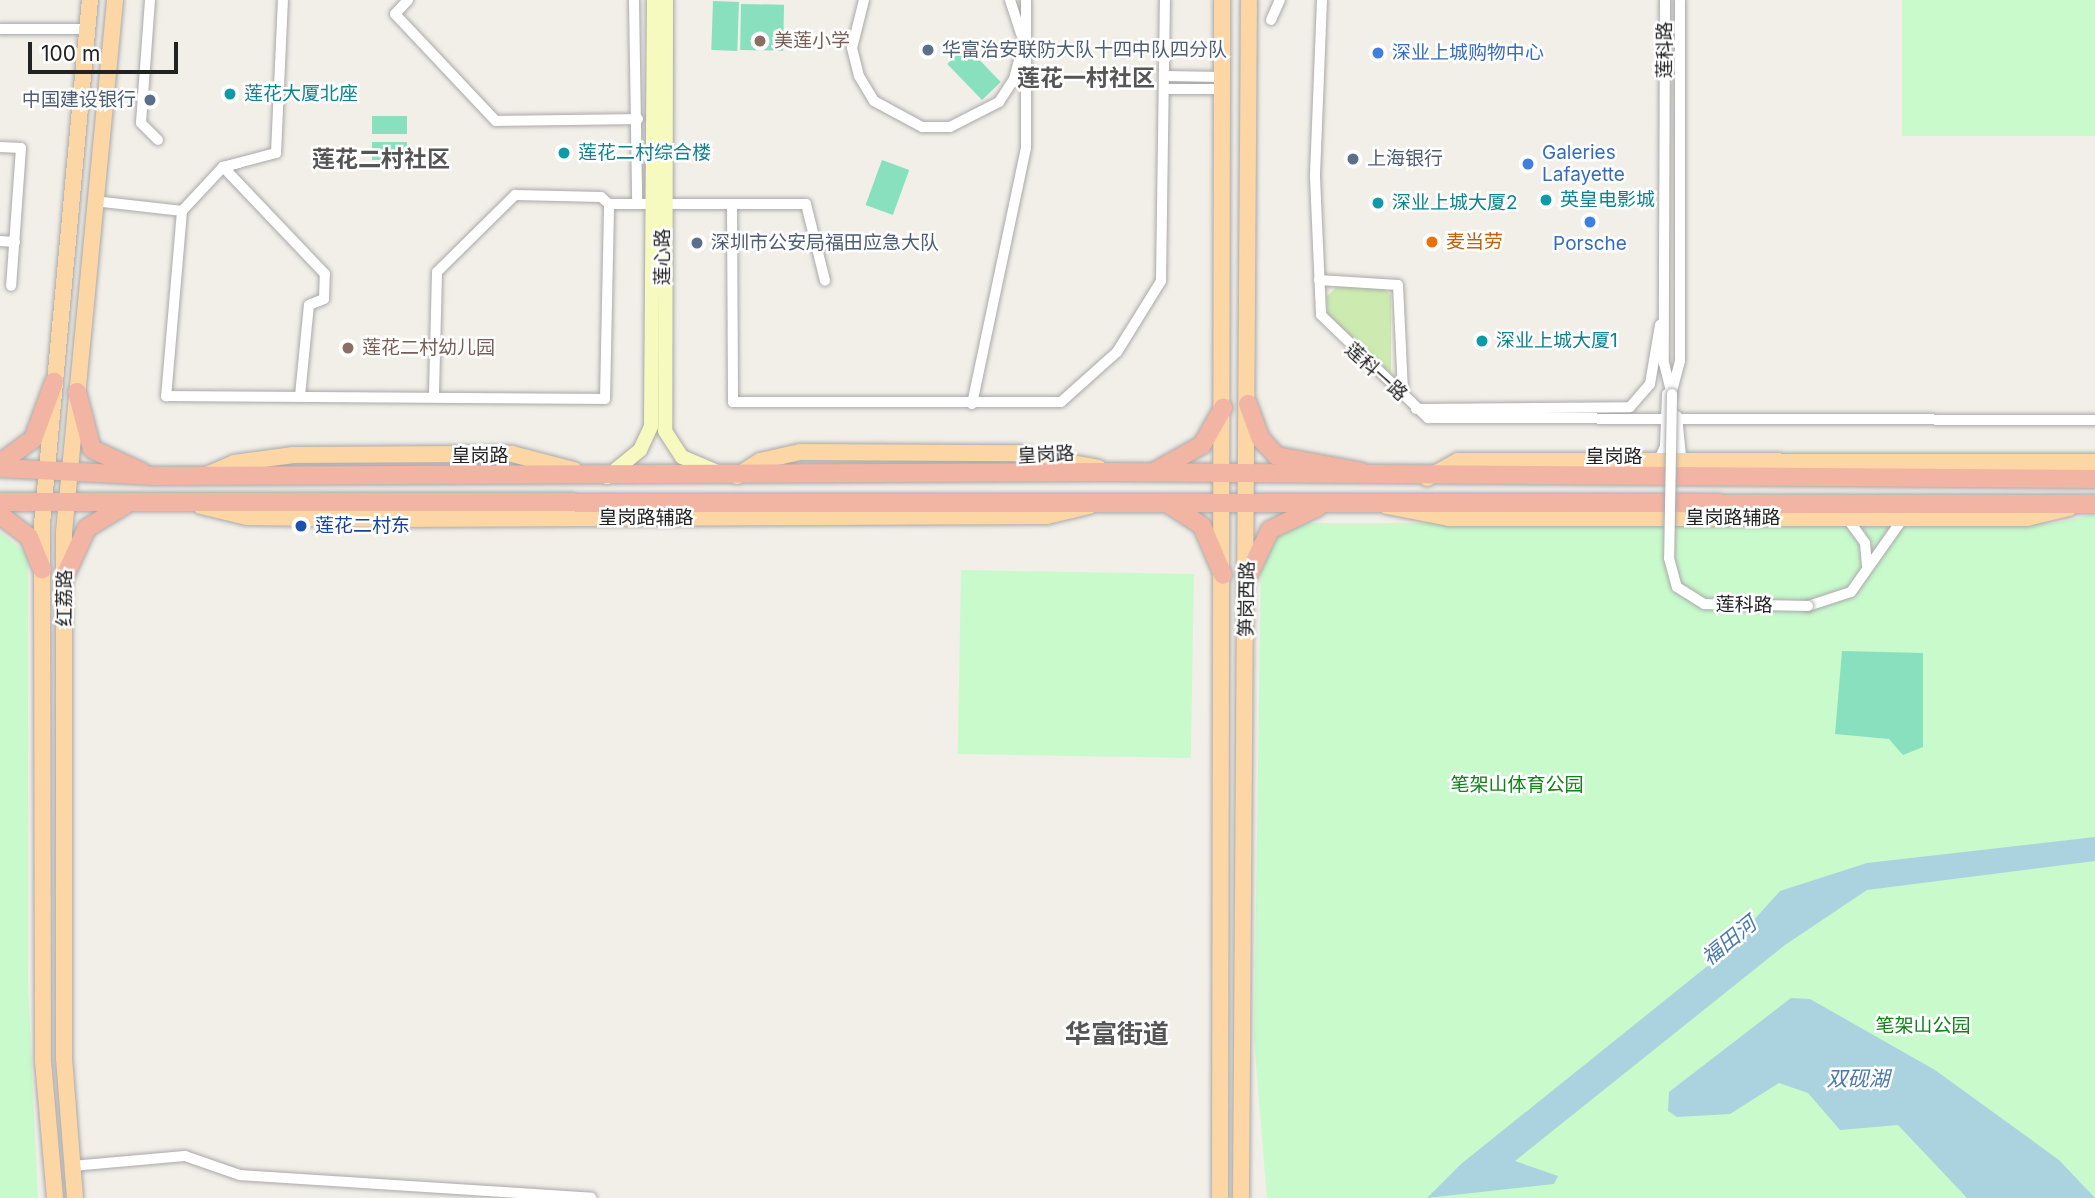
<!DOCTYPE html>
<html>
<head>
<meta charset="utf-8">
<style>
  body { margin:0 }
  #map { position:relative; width:2095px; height:1198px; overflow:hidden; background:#f2efe9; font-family:Inter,"Noto Sans SC",sans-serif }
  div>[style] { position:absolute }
  .grass>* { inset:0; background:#cdebb0 }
  .park>* { inset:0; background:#c8facc; transform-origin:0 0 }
  .pitch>* { inset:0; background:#88e0be; transform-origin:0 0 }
  .water>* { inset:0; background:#aad3df }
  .roads { filter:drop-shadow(0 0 2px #a9a9a9) drop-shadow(0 0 2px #a9a9a9) }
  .minor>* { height:10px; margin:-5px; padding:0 5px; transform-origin:5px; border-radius:5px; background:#fff }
  .secondary>* { height:14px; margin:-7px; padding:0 7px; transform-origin:7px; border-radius:7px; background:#f7fabf }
  .primary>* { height:16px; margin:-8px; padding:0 8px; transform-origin:8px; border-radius:8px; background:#fcd6a4 }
  .trunk>* { height:18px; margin:-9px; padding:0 9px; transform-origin:9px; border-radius:9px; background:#f2b4a3 }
  .bridges { filter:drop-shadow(0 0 2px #a9a9a9) drop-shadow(0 0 2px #a9a9a9) }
  .minor-bridge>* { height:10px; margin:-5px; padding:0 5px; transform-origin:5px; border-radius:5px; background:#fff }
  .dots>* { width:19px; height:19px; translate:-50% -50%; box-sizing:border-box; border:4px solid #fff; border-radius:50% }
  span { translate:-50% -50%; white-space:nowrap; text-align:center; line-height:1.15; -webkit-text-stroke:5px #fff; paint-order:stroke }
  .education-label { font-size:19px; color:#785e54 }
  .left { translate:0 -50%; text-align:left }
  .service-label { font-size:19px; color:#4e5e75 }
  .right { translate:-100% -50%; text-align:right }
  .street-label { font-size:19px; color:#222 }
  .shop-label { font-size:19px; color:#366cbe }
  .culture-label { font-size:19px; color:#0d838f }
  .food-label { font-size:19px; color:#c56008 }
  .transit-label { font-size:19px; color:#164399 }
  .park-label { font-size:19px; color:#0c8416 }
  .water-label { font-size:21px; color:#4a7aab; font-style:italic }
  .quarter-label { font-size:23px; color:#555; font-weight:700 }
  .district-label { font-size:26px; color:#555; font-weight:700 }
  .scale { position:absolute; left:28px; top:42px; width:150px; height:32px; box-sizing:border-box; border:4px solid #222; border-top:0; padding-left:9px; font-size:21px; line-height:24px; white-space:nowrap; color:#222; -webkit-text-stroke:5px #fff; paint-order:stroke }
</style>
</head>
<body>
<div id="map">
  <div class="grass">
    <i style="clip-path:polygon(1337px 287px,1381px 287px,1391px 295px,1391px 373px,1329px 320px,1326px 297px)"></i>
  </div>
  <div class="park">
    <i style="left:1902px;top:0;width:193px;height:136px"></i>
    <i style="clip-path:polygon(2095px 514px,2095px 1198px,1267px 1198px,1254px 1040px,1261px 560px,1267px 537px,1304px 523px,2055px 523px)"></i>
    <i style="clip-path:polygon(0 532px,28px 555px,28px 986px,38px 1198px,0 1198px)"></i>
    <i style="left:961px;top:570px;width:233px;height:184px;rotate:1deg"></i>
  </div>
  <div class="pitch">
    <i style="left:713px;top:1px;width:26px;height:49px;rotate:2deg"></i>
    <i style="left:741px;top:4px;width:43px;height:46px;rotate:1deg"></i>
    <i style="left:966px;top:46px;width:50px;height:26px;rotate:46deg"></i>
    <i style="left:372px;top:116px;width:35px;height:18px"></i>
    <i style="left:372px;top:142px;width:35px;height:18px"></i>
    <i style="left:882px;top:160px;width:29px;height:48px;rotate:20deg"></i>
    <i style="clip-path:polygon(1842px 651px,1923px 653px,1923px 747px,1903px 755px,1889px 739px,1835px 734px)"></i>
  </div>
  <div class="water">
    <i style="clip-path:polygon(2095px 837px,2095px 861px,1867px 890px,1785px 945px,1515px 1161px,1558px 1176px,1554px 1184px,1427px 1198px,1461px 1164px,1725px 952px,1780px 891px,1867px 863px)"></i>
    <i style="clip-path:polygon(1791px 998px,1810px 999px,1935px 1070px,2059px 1160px,2095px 1198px,1967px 1198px,1898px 1125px,1840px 1130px,1808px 1093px,1779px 1083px,1730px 1114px,1677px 1117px,1668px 1111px,1669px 1092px)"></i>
  </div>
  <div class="roads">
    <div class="minor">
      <i style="left:150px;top:0;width:123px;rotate:94.2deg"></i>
      <i style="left:141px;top:123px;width:24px;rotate:45deg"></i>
      <i style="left:408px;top:0;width:19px;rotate:133deg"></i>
      <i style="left:395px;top:14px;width:147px;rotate:46.7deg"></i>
      <i style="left:496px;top:121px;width:142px;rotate:-0.8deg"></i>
      <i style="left:634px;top:0;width:201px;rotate:89.1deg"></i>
      <i style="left:864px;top:0;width:49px;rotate:104deg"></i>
      <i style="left:852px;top:48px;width:29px;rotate:76deg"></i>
      <i style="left:859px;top:76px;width:29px;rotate:59deg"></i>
      <i style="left:874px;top:101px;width:55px;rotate:28.4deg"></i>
      <i style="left:922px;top:127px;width:28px"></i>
      <i style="left:950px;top:127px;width:55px;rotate:-27deg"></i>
      <i style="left:999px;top:102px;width:27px;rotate:-57deg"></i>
      <i style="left:1014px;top:79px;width:30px;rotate:-75deg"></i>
      <i style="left:1010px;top:0;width:36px;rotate:72deg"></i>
      <i style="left:1322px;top:0;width:177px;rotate:92.3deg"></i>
      <i style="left:1315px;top:177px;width:138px;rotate:87.5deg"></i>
      <i style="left:1321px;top:315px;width:149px;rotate:43.9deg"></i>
      <i style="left:1428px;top:418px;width:667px;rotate:0.17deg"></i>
      <i style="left:1665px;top:0;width:363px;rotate:90.2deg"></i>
      <i style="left:1664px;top:363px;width:32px;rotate:76deg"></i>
      <i style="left:1271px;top:20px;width:22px;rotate:-66deg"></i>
      <i style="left:0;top:29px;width:87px"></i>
      <i style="left:1166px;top:76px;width:56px;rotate:1deg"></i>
      <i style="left:1166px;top:89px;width:56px"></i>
      <i style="left:0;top:147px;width:21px;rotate:3deg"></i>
      <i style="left:21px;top:148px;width:138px;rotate:94.1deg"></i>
      <i style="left:239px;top:163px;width:16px;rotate:166deg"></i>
      <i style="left:223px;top:167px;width:55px;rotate:-14.8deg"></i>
      <i style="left:276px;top:153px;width:153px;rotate:-87.4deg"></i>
      <i style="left:94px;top:201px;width:89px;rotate:6.5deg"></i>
      <i style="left:732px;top:205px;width:197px;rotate:89.7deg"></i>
      <i style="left:733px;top:402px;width:328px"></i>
      <i style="left:1061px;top:402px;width:75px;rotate:-41.8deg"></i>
      <i style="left:1117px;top:352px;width:84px;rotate:-58.2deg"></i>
      <i style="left:1161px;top:281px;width:281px;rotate:-89.2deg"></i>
      <i style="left:0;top:241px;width:15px;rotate:4deg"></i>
      <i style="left:1319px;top:280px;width:79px;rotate:3.6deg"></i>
      <i style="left:1398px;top:285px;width:108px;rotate:87.3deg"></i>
      <i style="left:1672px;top:391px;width:31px;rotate:-75deg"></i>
      <i style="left:1680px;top:361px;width:361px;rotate:-90deg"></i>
      <i style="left:434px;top:394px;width:122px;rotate:-88.6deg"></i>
      <i style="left:437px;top:272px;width:110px;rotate:-44.6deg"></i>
      <i style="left:515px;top:195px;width:86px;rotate:1.3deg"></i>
      <i style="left:601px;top:197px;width:11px;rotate:41deg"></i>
      <i style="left:609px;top:204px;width:197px"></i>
      <i style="left:806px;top:204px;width:79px;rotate:76.1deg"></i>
      <i style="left:300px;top:396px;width:91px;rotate:-84.4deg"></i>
      <i style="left:309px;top:305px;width:16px;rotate:-22deg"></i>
      <i style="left:324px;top:299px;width:25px;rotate:-88deg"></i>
      <i style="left:325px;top:274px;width:148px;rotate:-133.6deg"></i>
      <i style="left:223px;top:167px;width:60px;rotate:133deg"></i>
      <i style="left:182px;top:211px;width:186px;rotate:94.9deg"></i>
      <i style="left:166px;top:396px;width:439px;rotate:0.4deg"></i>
      <i style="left:605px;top:399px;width:195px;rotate:-88.8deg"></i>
      <i style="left:972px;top:404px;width:262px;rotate:-78.1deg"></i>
      <i style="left:1026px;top:148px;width:148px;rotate:-90deg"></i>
      <i style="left:1416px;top:409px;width:214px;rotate:-0.5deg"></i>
      <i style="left:1630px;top:407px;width:30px;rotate:-49deg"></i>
      <i style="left:1650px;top:384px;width:60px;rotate:-80.4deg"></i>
      <i style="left:1677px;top:416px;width:50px;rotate:84.3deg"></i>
      <i style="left:1656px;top:466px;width:21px;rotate:-65deg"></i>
      <i style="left:1665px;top:447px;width:53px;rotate:-87.8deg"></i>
      <i style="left:1847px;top:518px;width:31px;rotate:54deg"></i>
      <i style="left:1865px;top:543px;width:22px;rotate:85deg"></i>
      <i style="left:1808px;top:606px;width:45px;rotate:-18deg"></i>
      <i style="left:1851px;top:592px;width:92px;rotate:-54.8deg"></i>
      <i style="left:72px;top:1166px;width:113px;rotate:-5.1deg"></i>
      <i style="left:185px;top:1156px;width:58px;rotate:19.1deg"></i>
      <i style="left:240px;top:1175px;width:352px;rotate:3.7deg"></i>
    </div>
    <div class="secondary">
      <i style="left:666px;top:0;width:431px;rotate:90.1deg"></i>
      <i style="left:665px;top:431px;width:31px;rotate:57deg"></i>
      <i style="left:682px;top:457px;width:41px;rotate:22.8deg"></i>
      <i style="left:607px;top:477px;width:43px;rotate:-39.3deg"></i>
      <i style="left:640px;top:450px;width:26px;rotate:-65deg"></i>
      <i style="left:651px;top:426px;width:426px;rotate:-89.6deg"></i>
    </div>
    <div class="primary">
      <i style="left:206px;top:475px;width:30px;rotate:-23deg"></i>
      <i style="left:234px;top:463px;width:60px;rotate:-7.7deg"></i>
      <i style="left:293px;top:455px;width:219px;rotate:-0.3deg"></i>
      <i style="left:512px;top:454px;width:64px;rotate:14.5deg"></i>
      <i style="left:737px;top:476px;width:27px;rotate:-33deg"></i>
      <i style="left:760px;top:461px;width:41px;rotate:-12.7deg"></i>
      <i style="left:800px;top:452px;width:218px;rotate:0.3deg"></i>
      <i style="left:1018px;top:453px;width:82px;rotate:10.5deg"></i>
      <i style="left:1427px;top:478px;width:35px;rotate:-29deg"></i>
      <i style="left:1458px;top:461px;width:637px;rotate:0.09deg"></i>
      <i style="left:201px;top:506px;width:47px;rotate:13.4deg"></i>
      <i style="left:247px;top:517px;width:142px;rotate:0.8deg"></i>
      <i style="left:389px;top:519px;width:658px;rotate:-0.26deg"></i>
      <i style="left:1047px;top:516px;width:43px;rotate:-13.4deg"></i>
      <i style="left:1387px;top:506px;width:63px;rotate:11deg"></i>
      <i style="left:1449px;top:518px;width:578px"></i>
      <i style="left:2027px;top:518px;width:43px;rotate:-13.4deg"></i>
      <i style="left:55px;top:1198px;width:137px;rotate:-95deg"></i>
      <i style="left:43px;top:1062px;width:538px;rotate:-90.11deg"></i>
      <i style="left:42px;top:524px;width:526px;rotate:-84.77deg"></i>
      <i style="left:75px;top:1198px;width:139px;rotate:-94.5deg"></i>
      <i style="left:64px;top:1059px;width:527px;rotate:-90deg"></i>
      <i style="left:64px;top:532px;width:534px;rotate:-84.52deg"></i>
      <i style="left:1220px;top:1198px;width:1198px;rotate:-89.9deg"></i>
      <i style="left:1241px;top:1198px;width:1198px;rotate:-89.62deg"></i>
    </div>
    <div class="trunk">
      <i style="left:77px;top:392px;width:59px;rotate:75.3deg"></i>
      <i style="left:92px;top:449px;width:55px;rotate:24.7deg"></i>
      <i style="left:1248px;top:404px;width:37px;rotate:70deg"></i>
      <i style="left:1261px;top:439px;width:23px;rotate:47deg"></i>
      <i style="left:1277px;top:456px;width:86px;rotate:10.7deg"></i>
      <i style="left:0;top:463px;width:41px;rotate:-36deg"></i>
      <i style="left:33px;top:439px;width:61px;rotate:-69.8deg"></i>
      <i style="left:0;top:468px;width:155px;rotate:3deg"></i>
      <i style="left:155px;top:476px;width:956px;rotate:-0.24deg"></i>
      <i style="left:1111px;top:472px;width:984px;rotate:0.41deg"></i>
      <i style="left:1157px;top:470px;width:51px;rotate:-29.1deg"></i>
      <i style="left:1202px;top:445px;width:43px;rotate:-60.4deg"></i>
      <i style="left:0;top:502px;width:2095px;rotate:0.05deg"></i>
      <i style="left:1170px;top:505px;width:38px;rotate:33deg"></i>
      <i style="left:1202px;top:526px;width:53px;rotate:66.8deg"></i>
      <i style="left:0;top:515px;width:36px;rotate:37deg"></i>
      <i style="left:29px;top:537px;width:35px;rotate:68deg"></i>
      <i style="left:65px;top:576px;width:53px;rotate:-65.4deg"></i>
      <i style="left:87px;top:528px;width:44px;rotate:-31.2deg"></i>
      <i style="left:1248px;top:576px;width:51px;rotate:-64.4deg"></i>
      <i style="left:1270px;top:530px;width:53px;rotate:-25.6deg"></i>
    </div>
  </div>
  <div class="bridges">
    <div class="minor-bridge">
      <i style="left:1672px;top:394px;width:164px;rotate:91deg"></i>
      <i style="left:1669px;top:558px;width:30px;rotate:75deg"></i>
      <i style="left:1677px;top:587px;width:32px;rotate:32deg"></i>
      <i style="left:1704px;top:604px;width:104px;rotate:1.1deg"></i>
    </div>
  </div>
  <div class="dots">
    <i style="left:760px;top:41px;background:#8d6e63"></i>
    <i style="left:928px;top:50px;background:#5c6f8a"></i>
    <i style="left:1378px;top:53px;background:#3f7fe0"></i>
    <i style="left:230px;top:94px;background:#0f9aa8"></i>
    <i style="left:150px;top:100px;background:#5c6f8a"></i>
    <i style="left:564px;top:153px;background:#0f9aa8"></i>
    <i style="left:1353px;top:159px;background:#5c6f8a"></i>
    <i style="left:1528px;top:164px;background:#3f7fe0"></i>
    <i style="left:1546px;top:200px;background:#0f9aa8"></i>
    <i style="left:1378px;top:203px;background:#0f9aa8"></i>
    <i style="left:1590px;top:222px;background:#3f7fe0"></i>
    <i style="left:1432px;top:242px;background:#e8710a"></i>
    <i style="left:697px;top:243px;background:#5c6f8a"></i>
    <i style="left:1482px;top:341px;background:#0f9aa8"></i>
    <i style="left:348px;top:348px;background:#8d6e63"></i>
    <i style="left:301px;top:526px;background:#1a4fb4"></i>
  </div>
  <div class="education-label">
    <span class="left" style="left:774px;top:41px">美莲小学</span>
    <span class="left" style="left:362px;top:348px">莲花二村幼儿园</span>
  </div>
  <div class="service-label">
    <span class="left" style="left:942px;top:50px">华富治安联防大队十四中队四分队</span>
    <span class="right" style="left:136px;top:100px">中国建设银行</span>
    <span class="left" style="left:1367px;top:159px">上海银行</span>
    <span class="left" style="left:711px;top:243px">深圳市公安局福田应急大队</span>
  </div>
  <div class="street-label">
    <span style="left:1665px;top:50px;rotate:-90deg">莲科路</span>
    <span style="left:663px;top:257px;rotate:-90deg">莲心路</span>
    <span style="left:1376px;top:372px;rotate:42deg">莲科一路</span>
    <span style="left:1046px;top:455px;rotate:-3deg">皇岗路</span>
    <span style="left:480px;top:456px">皇岗路</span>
    <span style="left:1614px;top:457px">皇岗路</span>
    <span style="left:646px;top:518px">皇岗路辅路</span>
    <span style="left:1733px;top:518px">皇岗路辅路</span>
    <span style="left:65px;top:598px;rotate:-90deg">红荔路</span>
    <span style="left:1247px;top:599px;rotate:-89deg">笋岗西路</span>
    <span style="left:1744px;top:605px;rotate:1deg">莲科路</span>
  </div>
  <div class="shop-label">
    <span class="left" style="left:1392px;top:53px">深业上城购物中心</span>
    <span class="left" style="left:1542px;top:164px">Galeries<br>Lafayette</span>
    <span style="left:1590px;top:244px">Porsche</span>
  </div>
  <div class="culture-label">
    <span class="left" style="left:244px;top:94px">莲花大厦北座</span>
    <span class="left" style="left:578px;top:153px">莲花二村综合楼</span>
    <span class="left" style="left:1560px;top:200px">英皇电影城</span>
    <span class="left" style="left:1392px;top:203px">深业上城大厦2</span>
    <span class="left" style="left:1496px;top:341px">深业上城大厦1</span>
  </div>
  <div class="food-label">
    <span class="left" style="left:1446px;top:242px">麦当劳</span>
  </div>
  <div class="transit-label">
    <span class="left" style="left:315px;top:526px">莲花二村东</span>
  </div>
  <div class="park-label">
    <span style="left:1517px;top:785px">笔架山体育公园</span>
    <span style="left:1923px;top:1026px">笔架山公园</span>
  </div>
  <div class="water-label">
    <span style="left:1729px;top:941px;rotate:-39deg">福田河</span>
    <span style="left:1858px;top:1079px">双砚湖</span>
  </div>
  <div class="quarter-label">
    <span style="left:1086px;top:78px">莲花一村社区</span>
    <span style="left:381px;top:159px">莲花二村社区</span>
  </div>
  <div class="district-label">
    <span style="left:1117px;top:1034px">华富街道</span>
  </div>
  <div class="scale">100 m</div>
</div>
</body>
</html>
